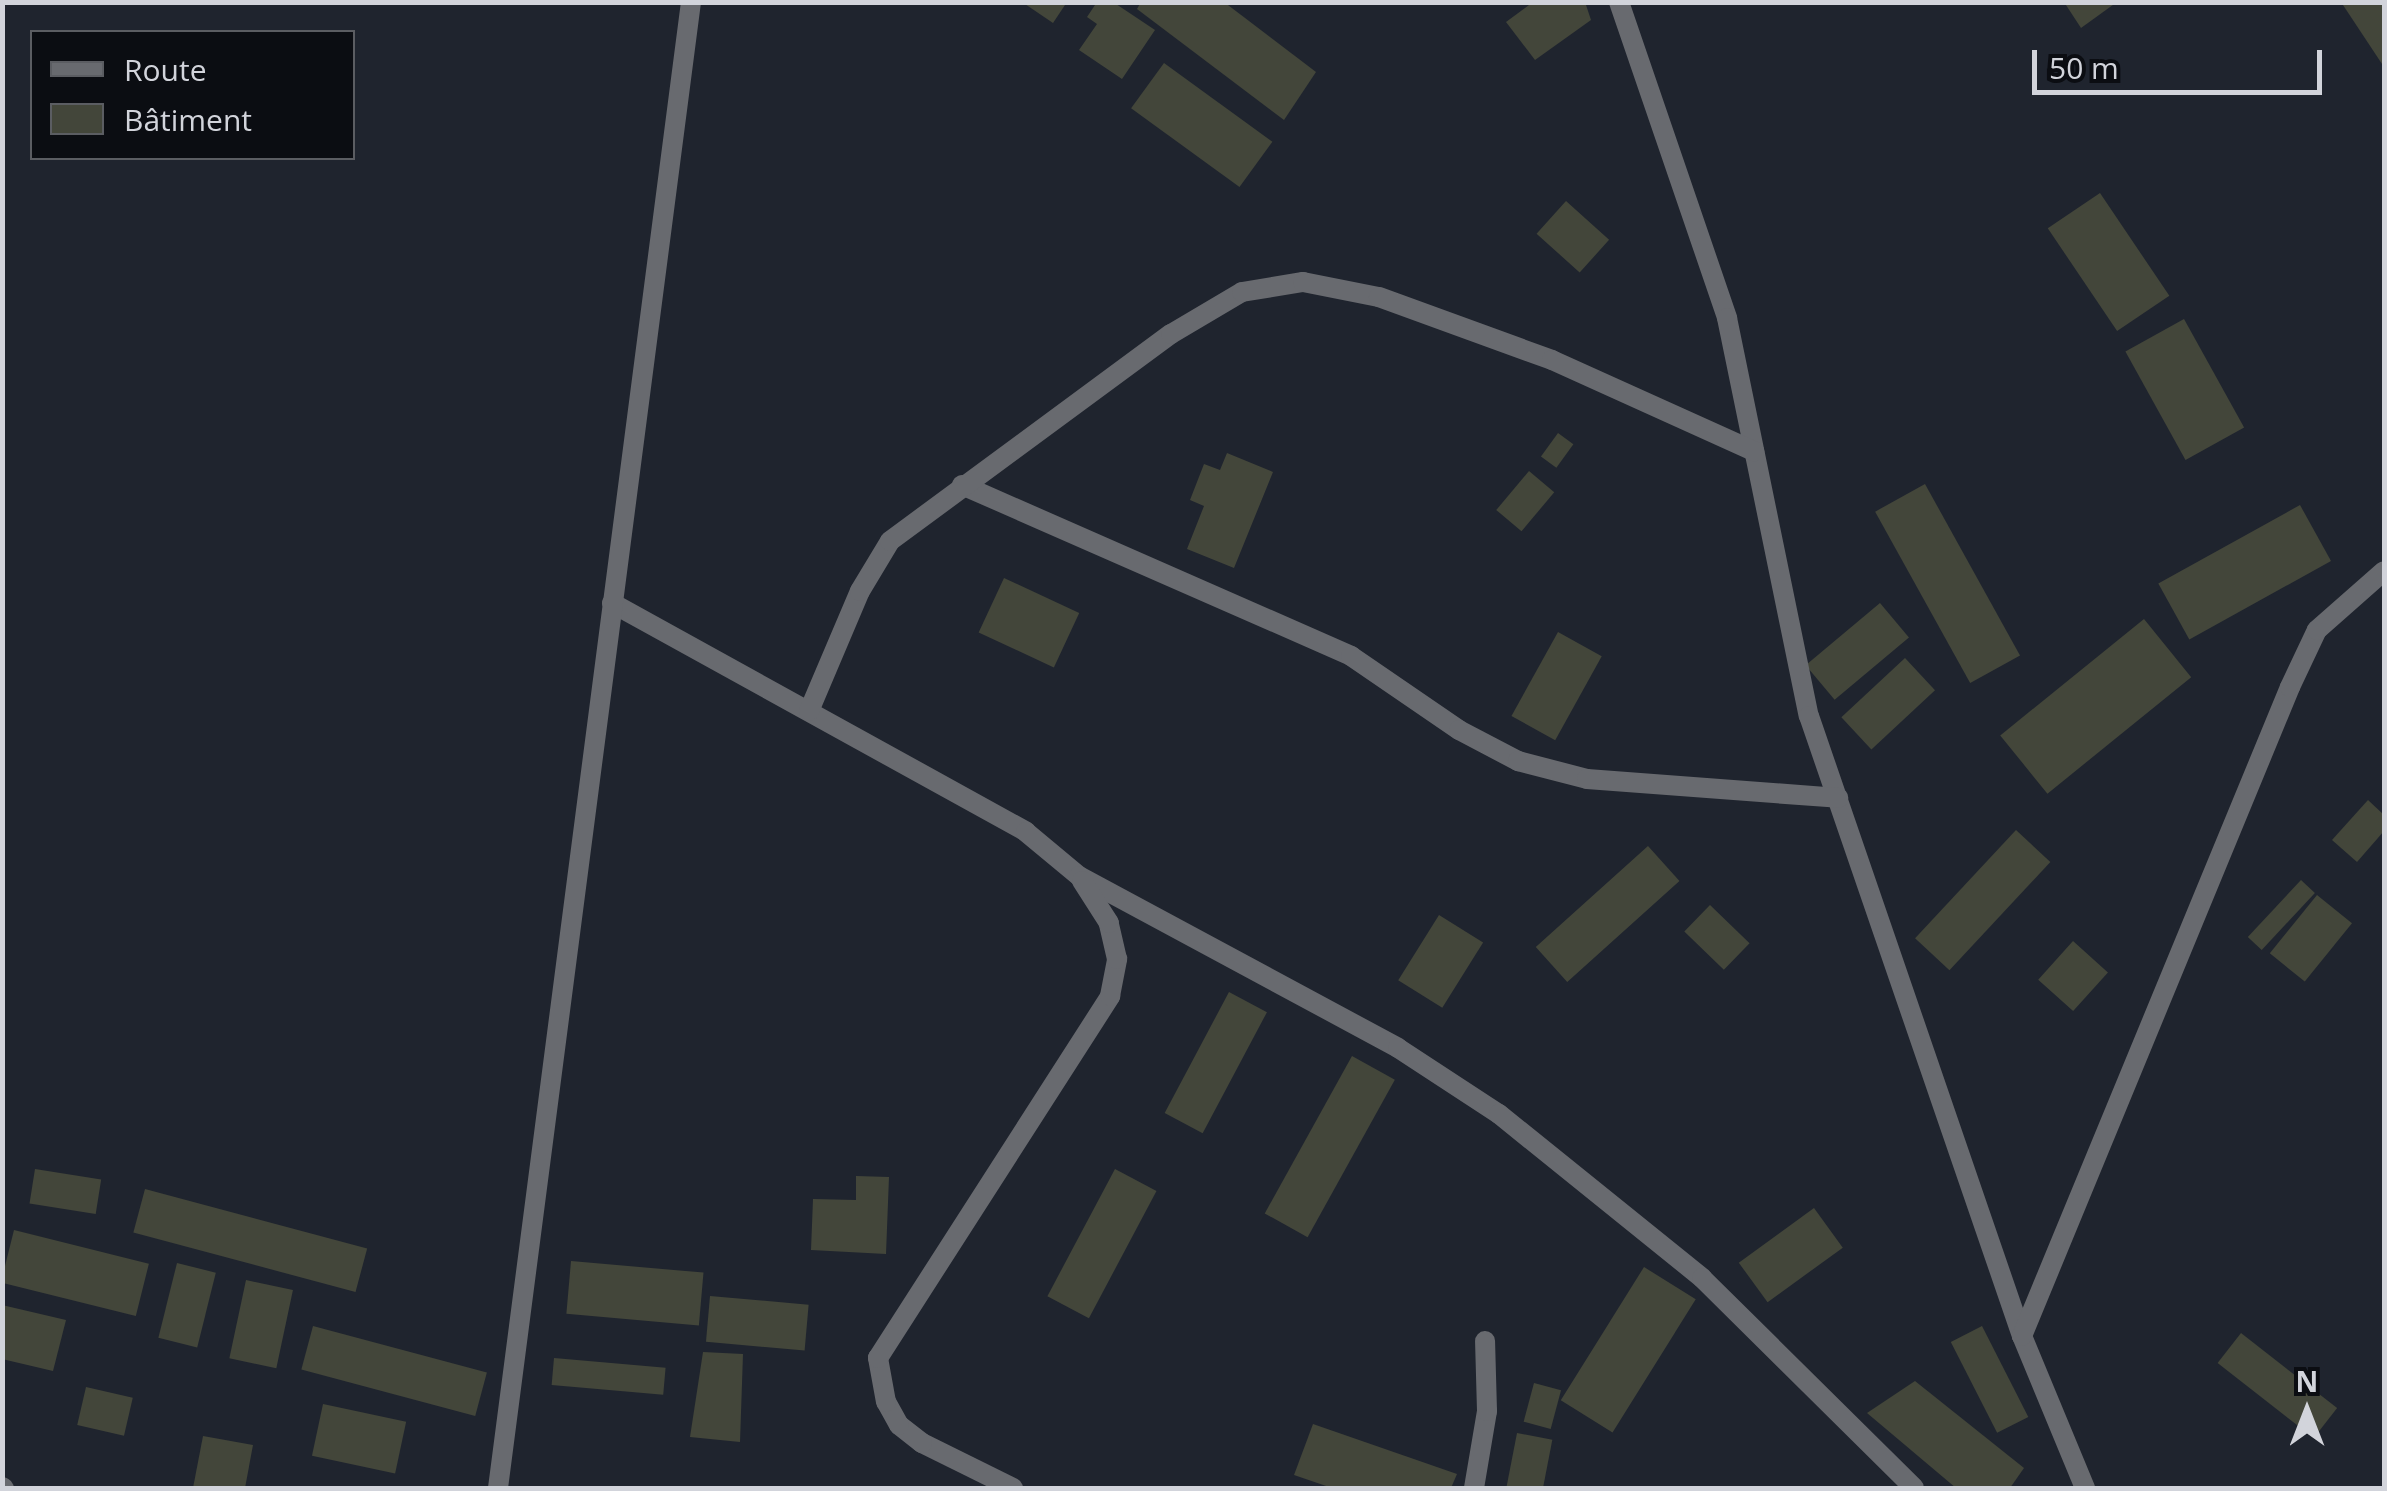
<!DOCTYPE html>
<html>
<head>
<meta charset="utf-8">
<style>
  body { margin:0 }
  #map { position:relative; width:2387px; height:1491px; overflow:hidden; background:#1f242e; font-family:"Open Sans",sans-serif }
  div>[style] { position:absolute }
  .building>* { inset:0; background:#43463a; transform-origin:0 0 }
  .minor>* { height:20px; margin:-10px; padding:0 10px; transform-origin:10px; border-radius:10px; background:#686a6f }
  span { translate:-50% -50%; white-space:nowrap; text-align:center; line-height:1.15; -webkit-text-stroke:8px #0b0d12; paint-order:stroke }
  .frame { position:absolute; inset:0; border:5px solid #d2d4db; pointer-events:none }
  .legend { position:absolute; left:30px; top:30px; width:325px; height:130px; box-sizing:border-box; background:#0b0d12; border:2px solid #5b5d62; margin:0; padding:12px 18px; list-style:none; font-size:30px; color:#d2d4db }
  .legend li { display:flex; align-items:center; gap:20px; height:50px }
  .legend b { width:50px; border:2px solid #5b5d62 }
  .north { position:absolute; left:2257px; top:1361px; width:100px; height:100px; -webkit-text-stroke:8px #0b0d12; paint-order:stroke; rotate:0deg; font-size:28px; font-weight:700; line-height:40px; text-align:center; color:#d2d4db }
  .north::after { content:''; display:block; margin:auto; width:35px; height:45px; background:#d2d4db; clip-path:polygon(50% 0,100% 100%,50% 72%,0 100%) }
  .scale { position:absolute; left:2032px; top:50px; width:290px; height:45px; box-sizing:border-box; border:5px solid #d2d4db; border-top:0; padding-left:12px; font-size:30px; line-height:35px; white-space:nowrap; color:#d2d4db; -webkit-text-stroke:8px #0b0d12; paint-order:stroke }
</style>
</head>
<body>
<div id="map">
  <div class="building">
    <i style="clip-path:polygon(1022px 2px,1067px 2px,1053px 23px)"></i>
    <i style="clip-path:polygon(1097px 2px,1113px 2px,1155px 30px,1122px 79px,1079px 50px,1097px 24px,1087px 17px)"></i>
    <i style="clip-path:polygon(1141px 2px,1224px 2px,1316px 72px,1284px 120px,1137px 9px)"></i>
    <i style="clip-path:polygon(1533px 2px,1585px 2px,1591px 20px,1535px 60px,1506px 22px)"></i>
    <i style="clip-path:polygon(2064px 2px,2117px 2px,2081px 28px)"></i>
    <i style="clip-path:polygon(2341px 2px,2384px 2px,2384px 67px)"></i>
    <i style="left:1164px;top:63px;width:134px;height:56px;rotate:36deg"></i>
    <i style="left:2100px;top:193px;width:124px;height:63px;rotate:56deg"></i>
    <i style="left:1566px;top:201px;width:58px;height:44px;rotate:42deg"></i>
    <i style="left:2184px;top:319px;width:124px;height:67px;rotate:61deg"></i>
    <i style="left:1558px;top:433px;width:19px;height:29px;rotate:36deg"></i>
    <i style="clip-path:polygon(1227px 453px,1273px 472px,1234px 568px,1187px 549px,1204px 506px,1190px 500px,1204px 464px,1220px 470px)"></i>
    <i style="left:1529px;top:471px;width:33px;height:51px;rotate:40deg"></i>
    <i style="left:1925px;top:484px;width:196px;height:57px;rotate:61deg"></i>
    <i style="left:2300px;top:505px;width:64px;height:162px;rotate:61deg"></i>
    <i style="left:1004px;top:578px;width:83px;height:60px;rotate:25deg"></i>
    <i style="left:1880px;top:603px;width:45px;height:97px;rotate:50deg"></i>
    <i style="left:2144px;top:619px;width:75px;height:185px;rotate:51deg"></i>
    <i style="left:1558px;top:632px;width:50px;height:96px;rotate:29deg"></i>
    <i style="left:1905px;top:658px;width:44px;height:87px;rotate:47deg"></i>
    <i style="clip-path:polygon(2368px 800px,2384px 815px,2384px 831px,2357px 862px,2332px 840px)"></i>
    <i style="left:2016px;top:830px;width:47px;height:148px;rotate:43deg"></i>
    <i style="left:1648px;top:846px;width:47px;height:151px;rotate:48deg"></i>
    <i style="left:2301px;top:880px;width:19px;height:78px;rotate:43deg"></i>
    <i style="left:2317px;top:895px;width:45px;height:75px;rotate:39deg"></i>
    <i style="left:1710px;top:905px;width:55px;height:37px;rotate:44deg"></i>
    <i style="left:1439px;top:915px;width:52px;height:77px;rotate:32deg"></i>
    <i style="left:2073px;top:941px;width:47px;height:52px;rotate:42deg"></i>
    <i style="left:1229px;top:992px;width:43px;height:137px;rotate:28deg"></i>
    <i style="left:1352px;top:1056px;width:49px;height:180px;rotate:29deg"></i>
    <i style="left:35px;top:1169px;width:67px;height:35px;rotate:9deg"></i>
    <i style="left:1115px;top:1169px;width:47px;height:144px;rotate:28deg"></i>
    <i style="clip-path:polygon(856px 1176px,889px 1177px,886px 1254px,811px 1250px,813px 1199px,856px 1200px)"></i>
    <i style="left:145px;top:1189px;width:230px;height:45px;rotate:15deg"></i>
    <i style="left:1814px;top:1208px;width:49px;height:93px;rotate:54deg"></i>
    <i style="left:14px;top:1230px;width:139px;height:54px;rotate:14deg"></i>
    <i style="left:571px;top:1261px;width:133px;height:53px;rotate:5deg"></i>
    <i style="left:177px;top:1263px;width:40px;height:77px;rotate:14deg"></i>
    <i style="left:1644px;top:1267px;width:61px;height:157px;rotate:32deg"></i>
    <i style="left:246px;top:1280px;width:48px;height:80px;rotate:12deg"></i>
    <i style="left:710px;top:1296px;width:99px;height:46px;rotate:5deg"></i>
    <i style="clip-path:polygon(2px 1305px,66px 1320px,53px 1371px,2px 1359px)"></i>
    <i style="left:313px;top:1326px;width:180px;height:45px;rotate:15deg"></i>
    <i style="left:1982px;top:1326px;width:102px;height:35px;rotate:63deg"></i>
    <i style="left:2241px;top:1333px;width:122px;height:38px;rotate:38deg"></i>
    <i style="clip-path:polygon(703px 1352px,743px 1354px,740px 1442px,690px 1437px)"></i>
    <i style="left:554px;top:1358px;width:112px;height:27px;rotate:5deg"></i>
    <i style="clip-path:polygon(1915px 1381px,2024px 1468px,2010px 1488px,1956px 1488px,1867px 1413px)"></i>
    <i style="left:1534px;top:1383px;width:28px;height:40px;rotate:15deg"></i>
    <i style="left:86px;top:1387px;width:48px;height:39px;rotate:13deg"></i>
    <i style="left:323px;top:1404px;width:85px;height:53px;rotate:12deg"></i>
    <i style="clip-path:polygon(1313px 1424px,1457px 1474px,1451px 1488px,1332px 1488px,1294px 1475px)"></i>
    <i style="left:1517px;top:1433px;width:36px;height:56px;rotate:11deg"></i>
    <i style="clip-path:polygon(203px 1436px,253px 1445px,245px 1488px,193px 1488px)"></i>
  </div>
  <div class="minor">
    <i style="left:1619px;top:2px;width:334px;rotate:71.1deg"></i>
    <i style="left:1727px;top:318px;width:406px;rotate:78.4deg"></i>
    <i style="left:1809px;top:716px;width:656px;rotate:71.04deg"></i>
    <i style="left:2022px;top:1336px;width:165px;rotate:67.5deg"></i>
    <i style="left:962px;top:485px;width:425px;rotate:23.7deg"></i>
    <i style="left:1351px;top:656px;width:131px;rotate:34.4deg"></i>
    <i style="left:1459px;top:730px;width:67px;rotate:27.7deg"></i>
    <i style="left:1518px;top:761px;width:71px;rotate:14.6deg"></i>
    <i style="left:1587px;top:779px;width:252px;rotate:4.3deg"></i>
    <i style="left:612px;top:603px;width:473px;rotate:28.9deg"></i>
    <i style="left:1026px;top:832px;width:69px;rotate:39.7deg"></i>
    <i style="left:1079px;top:876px;width:362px;rotate:28.3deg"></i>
    <i style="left:1398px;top:1048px;width:121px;rotate:33.2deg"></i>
    <i style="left:1499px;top:1114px;width:261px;rotate:38.9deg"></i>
    <i style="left:1702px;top:1278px;width:298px;rotate:44.7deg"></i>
    <i style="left:809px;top:711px;width:130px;rotate:-67deg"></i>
    <i style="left:860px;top:591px;width:58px;rotate:-59deg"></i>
    <i style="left:890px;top:541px;width:349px;rotate:-36.4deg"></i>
    <i style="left:1171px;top:334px;width:82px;rotate:-30.6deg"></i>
    <i style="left:1242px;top:292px;width:62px;rotate:-9.3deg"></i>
    <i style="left:1303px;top:282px;width:77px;rotate:11.2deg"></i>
    <i style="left:1379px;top:297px;width:184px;rotate:20deg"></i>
    <i style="left:1552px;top:360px;width:222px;rotate:24.3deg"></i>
    <i style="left:2022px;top:1336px;width:702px;rotate:-67.56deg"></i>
    <i style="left:2290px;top:687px;width:63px;rotate:-64.7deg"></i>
    <i style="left:2317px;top:630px;width:89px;rotate:-41.4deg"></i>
    <i style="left:2px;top:1487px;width:2px;rotate:27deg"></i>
    <i style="left:498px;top:1488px;width:1498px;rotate:-82.6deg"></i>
    <i style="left:1013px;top:1488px;width:102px;rotate:-153.7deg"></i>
    <i style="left:922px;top:1443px;width:29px;rotate:-142deg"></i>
    <i style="left:899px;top:1425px;width:26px;rotate:-119deg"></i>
    <i style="left:886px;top:1402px;width:45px;rotate:-100.3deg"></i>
    <i style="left:878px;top:1358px;width:430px;rotate:-57.3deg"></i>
    <i style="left:1110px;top:996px;width:38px;rotate:-79deg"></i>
    <i style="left:1117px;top:959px;width:37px;rotate:-103deg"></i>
    <i style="left:1109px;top:923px;width:50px;rotate:-122.7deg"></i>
    <i style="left:1474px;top:1488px;width:78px;rotate:-80.4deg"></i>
    <i style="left:1487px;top:1411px;width:70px;rotate:-91.6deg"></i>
  </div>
  <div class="frame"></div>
  <ul class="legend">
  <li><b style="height:12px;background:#686a6f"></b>Route</li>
  <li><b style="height:28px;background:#43463a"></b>Bâtiment</li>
  </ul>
  <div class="north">N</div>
  <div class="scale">50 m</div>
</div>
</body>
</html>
